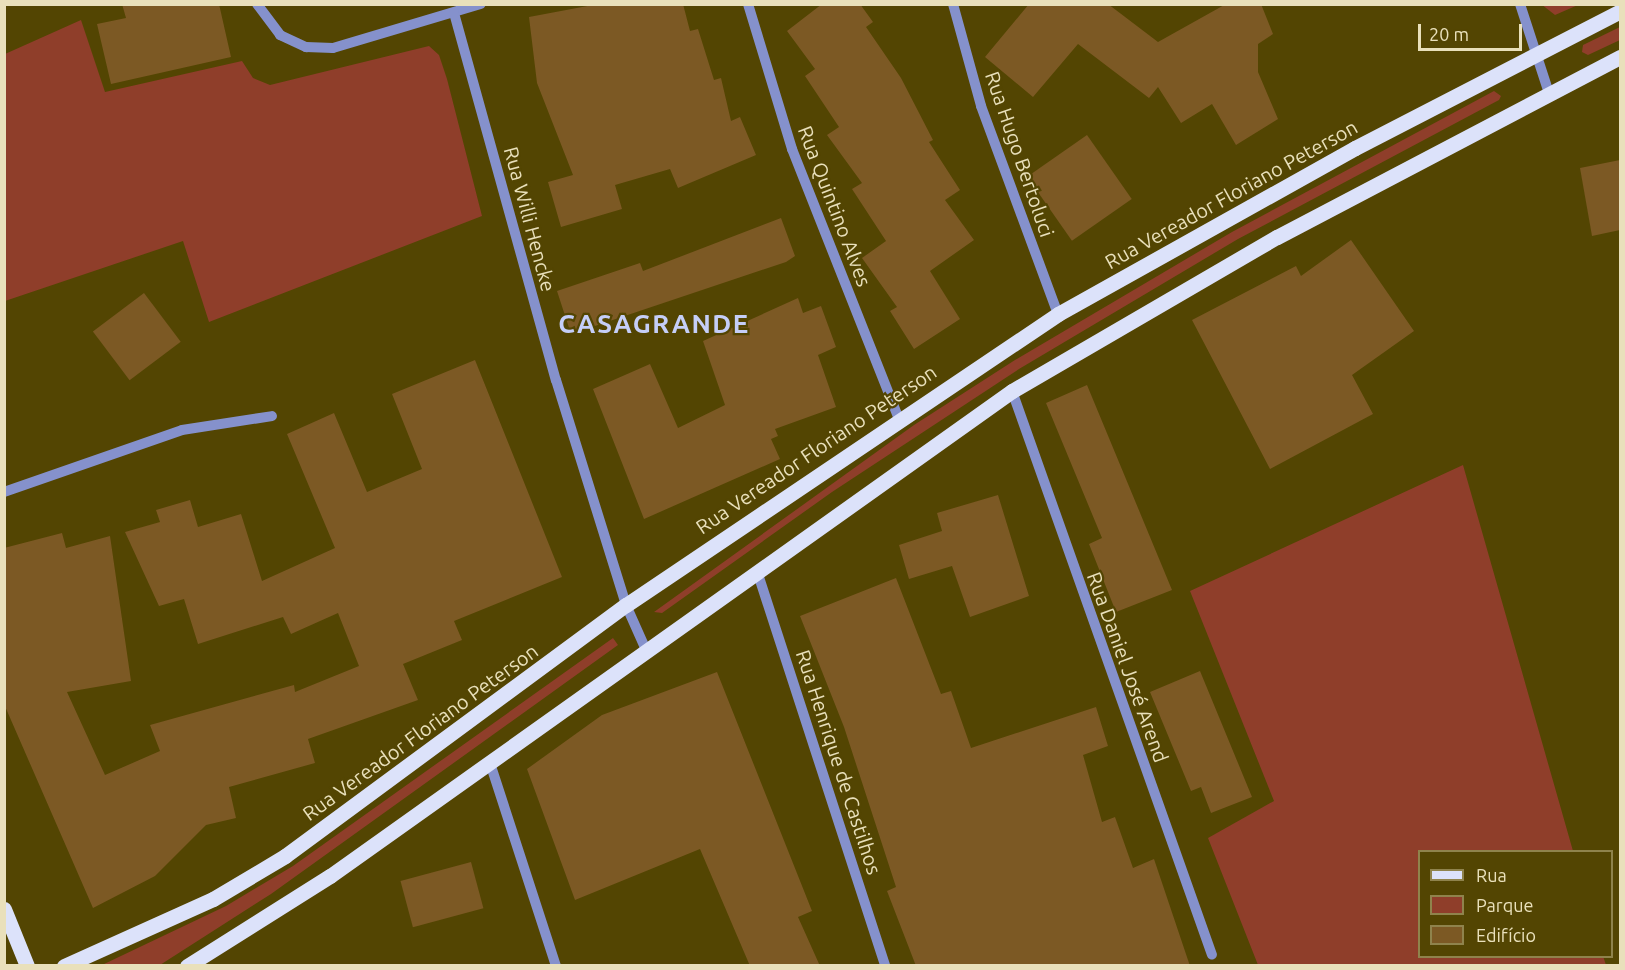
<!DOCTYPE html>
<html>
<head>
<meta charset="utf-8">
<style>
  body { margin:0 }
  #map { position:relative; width:1625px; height:970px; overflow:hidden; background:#534502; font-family:Ubuntu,sans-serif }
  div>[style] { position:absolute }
  .green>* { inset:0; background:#8f3e2a }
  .building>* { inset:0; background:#7c5924; transform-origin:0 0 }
  .minor>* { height:10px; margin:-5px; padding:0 5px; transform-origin:5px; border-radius:5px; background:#8591cc }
  .major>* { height:15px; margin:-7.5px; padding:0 7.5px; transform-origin:7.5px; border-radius:7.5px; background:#dce2fa }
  span { translate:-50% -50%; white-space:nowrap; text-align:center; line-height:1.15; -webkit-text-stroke:4.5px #534502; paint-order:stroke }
  .street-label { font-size:20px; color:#e9e0bb }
  .district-label { font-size:26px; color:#c5cef8; font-weight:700; letter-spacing:1.5px }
  .frame { position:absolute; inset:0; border:6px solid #e9e0bb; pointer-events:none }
  .legend { position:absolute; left:1418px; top:850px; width:195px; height:108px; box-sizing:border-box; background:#534502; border:2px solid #8f834c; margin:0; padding:8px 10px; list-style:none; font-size:18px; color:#e9e0bb }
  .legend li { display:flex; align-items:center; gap:12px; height:30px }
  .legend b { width:30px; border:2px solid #8f834c }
  .scale { position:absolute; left:1418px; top:24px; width:104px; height:27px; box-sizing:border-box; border:3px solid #e9e0bb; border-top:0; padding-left:8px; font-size:18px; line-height:21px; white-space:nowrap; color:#e9e0bb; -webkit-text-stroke:4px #534502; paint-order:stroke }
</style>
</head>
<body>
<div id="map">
  <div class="green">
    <i style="clip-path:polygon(1541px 4px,1578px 4px,1578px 5px,1555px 15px)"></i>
    <i style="clip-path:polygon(81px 20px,105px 92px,242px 61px,253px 78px,270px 85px,429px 46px,439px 55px,447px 79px,482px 216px,209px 322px,183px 241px,5px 301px,5px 54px)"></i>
    <i style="clip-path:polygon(1620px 27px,1620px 40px,1588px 55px,1582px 52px,1583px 45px)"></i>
    <i style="clip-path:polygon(1494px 91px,1501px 96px,1499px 100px,1238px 239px,1019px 369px,832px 492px,662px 613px,654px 612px,914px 425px,1015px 360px,1232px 232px)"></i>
    <i style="clip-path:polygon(1463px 465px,1573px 851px,1420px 852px,1420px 956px,1603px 956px,1606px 965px,1258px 965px,1208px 838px,1274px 801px,1190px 591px)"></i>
    <i style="clip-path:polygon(613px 638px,618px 645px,271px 894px,160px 965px,102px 965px,226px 906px,293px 866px)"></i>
  </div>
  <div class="building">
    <i style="clip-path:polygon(122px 4px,219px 4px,231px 57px,111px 84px,97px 24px,126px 18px)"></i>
    <i style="clip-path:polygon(598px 4px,683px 4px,690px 31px,698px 29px,714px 80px,721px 78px,731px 121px,740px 117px,756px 155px,678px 188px,670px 169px,615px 185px,622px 209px,561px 227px,548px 182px,573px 175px,537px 83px,529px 17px)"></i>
    <i style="clip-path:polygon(822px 4px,860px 4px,873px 22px,866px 27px,901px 78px,933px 140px,929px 142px,960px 190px,945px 200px,974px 240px,930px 271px,960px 319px,914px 349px,890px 311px,897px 307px,862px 258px,886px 241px,852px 189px,862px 183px,827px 135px,839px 127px,805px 76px,815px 69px,787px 31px)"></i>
    <i style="clip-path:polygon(1029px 4px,1108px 4px,1158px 42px,1226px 4px,1261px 4px,1273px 34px,1258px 44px,1258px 72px,1278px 119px,1236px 145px,1212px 104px,1181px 123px,1158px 87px,1149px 98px,1078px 44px,1033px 97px,985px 57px)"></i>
    <i style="left:1087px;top:135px;width:78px;height:73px;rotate:55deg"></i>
    <i style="clip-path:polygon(1620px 160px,1620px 230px,1592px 236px,1580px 168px)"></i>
    <i style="clip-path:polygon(781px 218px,795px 256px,786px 262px,571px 334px,557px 291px,640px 263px,643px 271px)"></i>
    <i style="clip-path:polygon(1351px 240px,1414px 331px,1352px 375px,1373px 414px,1270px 469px,1192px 320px,1296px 266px,1301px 276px)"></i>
    <i style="left:144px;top:293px;width:61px;height:64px;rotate:53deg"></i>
    <i style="clip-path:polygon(798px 298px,803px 313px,821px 306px,836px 347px,818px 355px,836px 407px,775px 429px,778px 436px,771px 439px,780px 459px,644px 519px,593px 389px,650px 364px,678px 428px,725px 405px,703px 341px)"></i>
    <i style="clip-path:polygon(475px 360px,562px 577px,454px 621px,462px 640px,403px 664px,418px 700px,308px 739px,315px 763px,229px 787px,236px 818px,206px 825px,155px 876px,93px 908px,4px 704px,4px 548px,62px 533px,66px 548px,110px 536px,131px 681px,67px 692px,105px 775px,160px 751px,150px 725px,294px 685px,295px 692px,359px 666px,338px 613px,291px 634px,283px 617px,198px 644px,184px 599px,159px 606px,125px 532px,160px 522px,156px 510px,190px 500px,198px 527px,241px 514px,262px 581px,335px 548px,287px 434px,334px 413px,367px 492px,422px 469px,392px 394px)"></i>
    <i style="clip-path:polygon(1087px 385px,1172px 590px,1116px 612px,1089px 544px,1102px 538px,1046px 403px)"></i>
    <i style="clip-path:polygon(998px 495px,1029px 596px,970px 617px,952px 566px,909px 579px,899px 545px,942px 531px,937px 513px)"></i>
    <i style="clip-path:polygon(896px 578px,941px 694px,951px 691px,971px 748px,1096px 707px,1108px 746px,1083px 755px,1102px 822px,1115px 817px,1133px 868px,1154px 859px,1190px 966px,916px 966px,887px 891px,896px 887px,844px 727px,800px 616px)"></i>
    <i style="clip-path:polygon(1200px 671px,1252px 797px,1211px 813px,1201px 787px,1191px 791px,1150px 692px)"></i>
    <i style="clip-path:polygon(717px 672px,812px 911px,798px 917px,820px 966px,750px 966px,700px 849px,575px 900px,527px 769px,602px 715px)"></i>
    <i style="left:471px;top:862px;width:48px;height:73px;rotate:75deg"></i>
  </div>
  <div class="minor">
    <i style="left:257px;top:4px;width:39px;rotate:53deg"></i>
    <i style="left:280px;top:35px;width:29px;rotate:25deg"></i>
    <i style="left:306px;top:47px;width:27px;rotate:2deg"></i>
    <i style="left:333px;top:48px;width:154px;rotate:-16.6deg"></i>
    <i style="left:748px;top:4px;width:152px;rotate:73.1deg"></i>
    <i style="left:792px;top:149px;width:288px;rotate:68.4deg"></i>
    <i style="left:953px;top:4px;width:106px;rotate:74.6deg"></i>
    <i style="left:981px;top:106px;width:222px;rotate:69.7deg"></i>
    <i style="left:1520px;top:4px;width:94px;rotate:72deg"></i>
    <i style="left:454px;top:13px;width:381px;rotate:74.5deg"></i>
    <i style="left:556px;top:380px;width:236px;rotate:72.7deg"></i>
    <i style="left:626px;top:605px;width:49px;rotate:66deg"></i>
    <i style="left:1012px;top:391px;width:598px;rotate:70.47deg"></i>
    <i style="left:4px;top:492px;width:188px;rotate:-19.2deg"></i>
    <i style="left:182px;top:430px;width:91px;rotate:-8.8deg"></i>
    <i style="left:757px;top:571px;width:415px;rotate:72deg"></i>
    <i style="left:490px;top:763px;width:213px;rotate:72deg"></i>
  </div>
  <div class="major">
    <i style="left:4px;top:909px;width:61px;rotate:68deg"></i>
    <i style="left:64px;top:966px;width:163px;rotate:-24.2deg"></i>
    <i style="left:213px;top:899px;width:84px;rotate:-30.8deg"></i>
    <i style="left:285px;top:856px;width:423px;rotate:-36.4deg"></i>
    <i style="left:626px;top:605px;width:521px;rotate:-33.96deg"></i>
    <i style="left:1058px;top:314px;width:340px;rotate:-29.2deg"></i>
    <i style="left:1355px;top:148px;width:298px;rotate:-27.3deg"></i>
    <i style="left:187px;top:966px;width:169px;rotate:-32.2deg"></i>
    <i style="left:330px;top:876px;width:837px;rotate:-35.42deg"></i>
    <i style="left:1012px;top:391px;width:306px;rotate:-30.2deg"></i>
    <i style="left:1277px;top:237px;width:387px;rotate:-27.7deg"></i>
  </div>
  <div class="street-label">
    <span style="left:1020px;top:154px;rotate:71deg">Rua Hugo Bertoluci</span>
    <span style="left:1231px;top:194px;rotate:-29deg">Rua Vereador Floriano Peterson</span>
    <span style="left:835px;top:206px;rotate:69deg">Rua Quintino Alves</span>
    <span style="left:530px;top:219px;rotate:75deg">Rua Willi Hencke</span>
    <span style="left:816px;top:449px;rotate:-34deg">Rua Vereador Floriano Peterson</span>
    <span style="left:1128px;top:667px;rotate:70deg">Rua Daniel José Arend</span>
    <span style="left:420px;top:732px;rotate:-36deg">Rua Vereador Floriano Peterson</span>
    <span style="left:839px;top:762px;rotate:72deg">Rua Henrique de Castilhos</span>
  </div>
  <div class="district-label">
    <span style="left:654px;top:324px">CASAGRANDE</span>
  </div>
  <div class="frame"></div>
  <ul class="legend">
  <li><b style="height:8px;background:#dce2fa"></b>Rua</li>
  <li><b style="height:16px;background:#8f3e2a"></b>Parque</li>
  <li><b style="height:16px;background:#7c5924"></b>Edifício</li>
  </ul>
  <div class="scale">20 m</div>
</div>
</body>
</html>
